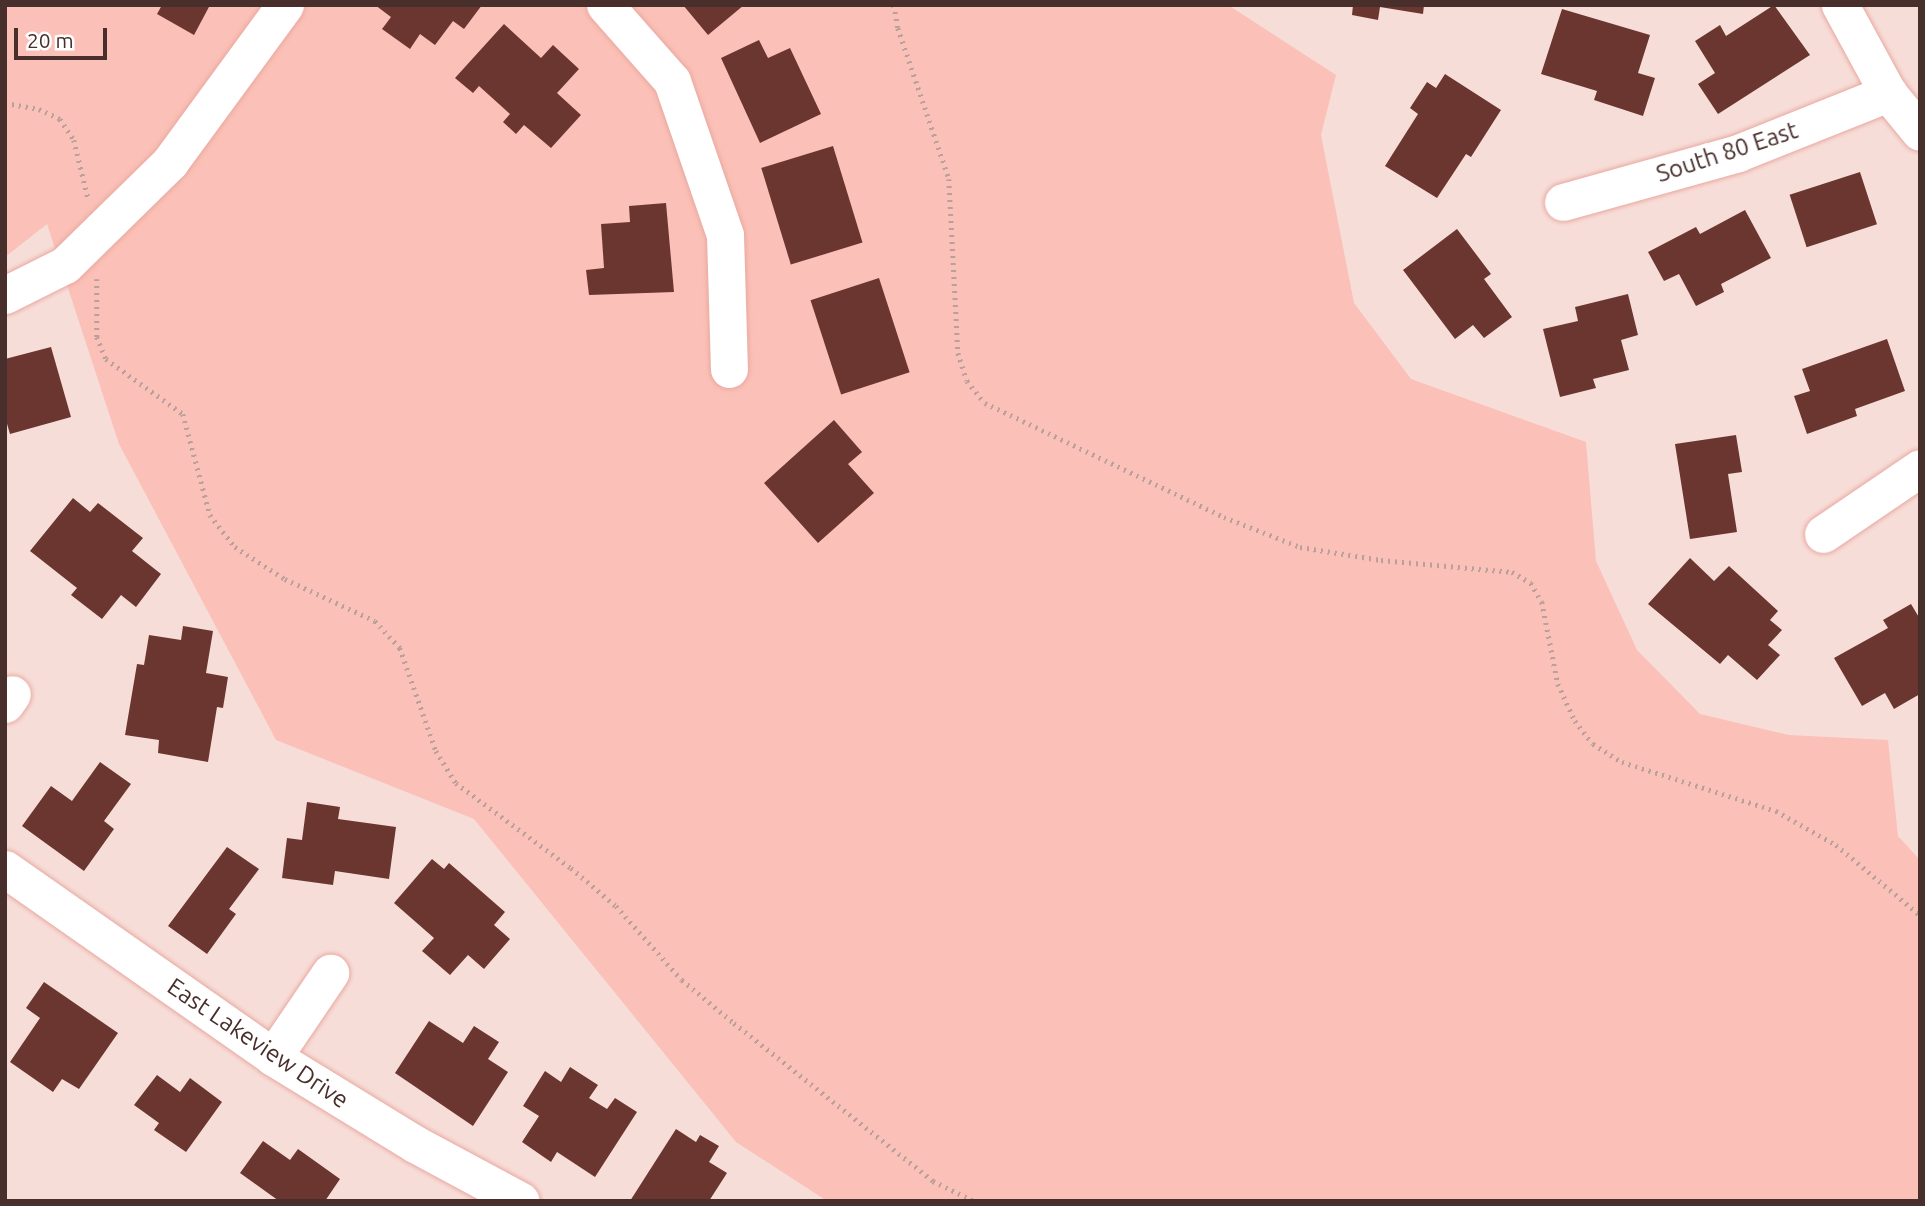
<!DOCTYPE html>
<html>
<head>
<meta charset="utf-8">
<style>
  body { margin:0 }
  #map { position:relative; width:1925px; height:1206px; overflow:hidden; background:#f7ddd8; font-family:Ubuntu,sans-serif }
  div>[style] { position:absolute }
  .green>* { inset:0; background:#fbc0b7 }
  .building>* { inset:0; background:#6b3630; transform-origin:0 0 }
  .path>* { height:4.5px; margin-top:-2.25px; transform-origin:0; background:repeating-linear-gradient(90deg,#b9a09b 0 2px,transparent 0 7px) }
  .roads { filter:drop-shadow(0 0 2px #e8a9a0) drop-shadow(0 0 2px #e8a9a0) }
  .minor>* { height:37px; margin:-18.5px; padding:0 18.5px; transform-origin:18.5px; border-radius:18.5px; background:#fff }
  span { translate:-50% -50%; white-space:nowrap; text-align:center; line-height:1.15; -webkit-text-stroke:7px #fff; paint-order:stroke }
  .street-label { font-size:24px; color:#482f2b }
  .frame { position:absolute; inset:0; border:7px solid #482f2b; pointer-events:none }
  .scale { position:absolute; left:14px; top:28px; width:93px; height:32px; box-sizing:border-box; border:4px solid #482f2b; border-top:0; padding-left:9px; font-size:21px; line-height:24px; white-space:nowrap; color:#482f2b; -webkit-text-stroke:5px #fff; paint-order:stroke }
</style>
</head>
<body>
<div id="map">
  <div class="green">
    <i style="clip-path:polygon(5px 5px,1228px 5px,1336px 75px,1321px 135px,1354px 303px,1411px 379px,1586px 442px,1596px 561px,1637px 650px,1700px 714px,1789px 735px,1888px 740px,1898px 836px,1920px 860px,1920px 1201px,827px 1201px,736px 1142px,474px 819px,276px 740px,119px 444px,47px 224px,5px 257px)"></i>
  </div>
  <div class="building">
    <i style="clip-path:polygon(162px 5px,210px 5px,194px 35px,157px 14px)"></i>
    <i style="clip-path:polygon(375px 5px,482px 5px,464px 29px,453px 21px,435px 45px,420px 34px,410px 49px,382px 29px,391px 17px)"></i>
    <i style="clip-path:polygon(683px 5px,744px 5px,708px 35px)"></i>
    <i style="clip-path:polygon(1353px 5px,1424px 5px,1423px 14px,1380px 7px,1378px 20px,1352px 15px)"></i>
    <i style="clip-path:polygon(1774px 5px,1810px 55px,1718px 114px,1698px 84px,1715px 73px,1695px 41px,1720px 25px,1726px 36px)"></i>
    <i style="clip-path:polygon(1562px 9px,1650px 35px,1638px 73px,1655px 78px,1643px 116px,1594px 100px,1597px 91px,1541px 74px)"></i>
    <i style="clip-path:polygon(504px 24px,541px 58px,553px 45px,579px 69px,557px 93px,581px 115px,551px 148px,524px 125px,516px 134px,503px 122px,510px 114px,479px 86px,473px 93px,455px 78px)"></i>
    <i style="clip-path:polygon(759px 40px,768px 58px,790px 48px,821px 114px,760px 143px,721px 58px)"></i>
    <i style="clip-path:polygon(1445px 74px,1501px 110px,1471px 157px,1466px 154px,1437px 198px,1385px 166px,1418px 114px,1410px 108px,1427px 82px,1436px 88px)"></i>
    <i style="left:833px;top:146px;width:101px;height:75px;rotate:73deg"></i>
    <i style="left:1860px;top:172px;width:55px;height:74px;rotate:72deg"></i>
    <i style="clip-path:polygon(666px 203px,674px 292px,589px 295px,586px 270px,604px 268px,601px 224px,630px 222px,629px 206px)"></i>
    <i style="clip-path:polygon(1745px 210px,1771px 258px,1721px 284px,1724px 292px,1696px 306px,1679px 274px,1664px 281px,1648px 252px,1696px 227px,1700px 234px)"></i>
    <i style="clip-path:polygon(1457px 229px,1491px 274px,1484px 279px,1512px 317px,1484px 338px,1473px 325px,1455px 339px,1403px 270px)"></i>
    <i style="left:879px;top:278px;width:99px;height:72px;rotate:72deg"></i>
    <i style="clip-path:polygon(1628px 294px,1638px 335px,1621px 340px,1629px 370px,1593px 379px,1596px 388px,1560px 397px,1543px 329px,1578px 321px,1575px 307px)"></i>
    <i style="clip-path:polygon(1887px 339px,1905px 391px,1855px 409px,1857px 416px,1807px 434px,1794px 396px,1810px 391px,1802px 369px)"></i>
    <i style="clip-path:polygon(51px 347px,71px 417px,10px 434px,5px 417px,5px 359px)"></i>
    <i style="clip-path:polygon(834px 420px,862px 452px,848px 464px,874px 493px,818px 543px,764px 483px)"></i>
    <i style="clip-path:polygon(1736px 435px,1742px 472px,1728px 474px,1737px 532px,1690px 539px,1675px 444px)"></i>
    <i style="clip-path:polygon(73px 498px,90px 512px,98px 503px,143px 538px,132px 551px,161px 574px,136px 607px,121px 595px,102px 619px,71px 595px,77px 588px,30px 551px)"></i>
    <i style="clip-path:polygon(1690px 558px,1714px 581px,1729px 566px,1778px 611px,1770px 620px,1782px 630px,1768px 645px,1780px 655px,1757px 680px,1728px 655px,1720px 664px,1648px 604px)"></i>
    <i style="clip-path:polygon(1911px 604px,1920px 619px,1920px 694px,1894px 709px,1885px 693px,1862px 706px,1834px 658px,1888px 628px,1883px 620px)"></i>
    <i style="clip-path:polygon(183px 626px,213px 631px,206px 673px,228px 677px,223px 708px,217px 707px,208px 762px,158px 753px,159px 740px,125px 735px,137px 664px,144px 665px,149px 635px,181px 640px)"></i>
    <i style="clip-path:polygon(100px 762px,131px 784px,104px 821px,114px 829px,84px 871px,22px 826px,51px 786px,72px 801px)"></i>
    <i style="clip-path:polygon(307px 802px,340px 807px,338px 819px,396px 827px,389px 879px,335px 871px,333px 885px,282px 878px,287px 838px,302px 840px)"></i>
    <i style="clip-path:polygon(227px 847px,259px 869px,229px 909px,236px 914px,207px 954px,168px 926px)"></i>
    <i style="clip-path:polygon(432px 859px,444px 869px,449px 863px,505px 912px,494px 925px,510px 939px,484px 969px,468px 955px,450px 975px,422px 951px,434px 938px,394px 903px)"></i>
    <i style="clip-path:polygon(44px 982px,118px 1033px,79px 1089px,62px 1079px,53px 1092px,10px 1062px,40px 1018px,26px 1008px)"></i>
    <i style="clip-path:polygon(429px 1021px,463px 1043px,474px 1026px,499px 1042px,488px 1059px,508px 1072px,473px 1126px,395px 1073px)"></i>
    <i style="clip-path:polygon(570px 1067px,598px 1085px,589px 1098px,607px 1109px,615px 1098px,637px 1112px,595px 1177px,557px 1152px,551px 1162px,522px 1142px,539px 1116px,523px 1106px,545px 1071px,561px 1082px)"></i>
    <i style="clip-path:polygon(157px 1075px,180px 1092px,190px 1078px,222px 1102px,186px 1152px,154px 1130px,159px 1123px,134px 1105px)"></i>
    <i style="clip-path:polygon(676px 1129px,696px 1142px,700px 1135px,719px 1146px,709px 1162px,727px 1173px,709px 1201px,630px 1201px)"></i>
    <i style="clip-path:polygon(263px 1141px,290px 1160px,298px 1149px,340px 1179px,325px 1201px,279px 1201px,240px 1173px)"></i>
  </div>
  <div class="path">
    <i style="left:894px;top:5px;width:23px;rotate:80deg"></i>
    <i style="left:898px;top:28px;width:159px;rotate:71.3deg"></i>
    <i style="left:949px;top:179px;width:174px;rotate:87deg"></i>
    <i style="left:958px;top:353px;width:29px;rotate:72deg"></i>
    <i style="left:967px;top:381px;width:28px;rotate:51deg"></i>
    <i style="left:985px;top:403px;width:265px;rotate:25.5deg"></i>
    <i style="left:1224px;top:517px;width:82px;rotate:21.5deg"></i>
    <i style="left:1300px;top:547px;width:82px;rotate:9.1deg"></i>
    <i style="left:1381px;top:560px;width:132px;rotate:5.2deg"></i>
    <i style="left:1512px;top:572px;width:22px;rotate:30deg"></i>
    <i style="left:1531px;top:583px;width:22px;rotate:60deg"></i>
    <i style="left:1542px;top:602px;width:84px;rotate:79deg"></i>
    <i style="left:1558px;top:684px;width:41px;rotate:65.3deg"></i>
    <i style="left:1575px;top:721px;width:29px;rotate:52deg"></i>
    <i style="left:1593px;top:744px;width:34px;rotate:32deg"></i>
    <i style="left:1622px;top:762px;width:162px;rotate:17.7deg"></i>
    <i style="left:1776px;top:811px;width:69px;rotate:29.5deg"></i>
    <i style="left:1836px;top:845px;width:109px;rotate:39.8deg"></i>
    <i style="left:5px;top:103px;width:35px;rotate:10deg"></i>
    <i style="left:39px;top:109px;width:23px;rotate:25deg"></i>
    <i style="left:60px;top:119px;width:25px;rotate:56deg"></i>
    <i style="left:74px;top:140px;width:60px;rotate:76.4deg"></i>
    <i style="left:97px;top:279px;width:58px;rotate:90deg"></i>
    <i style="left:97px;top:337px;width:24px;rotate:68deg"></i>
    <i style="left:106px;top:359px;width:95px;rotate:35.5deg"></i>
    <i style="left:183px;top:414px;width:105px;rotate:75deg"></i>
    <i style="left:210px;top:515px;width:41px;rotate:52deg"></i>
    <i style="left:235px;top:547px;width:59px;rotate:32.6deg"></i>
    <i style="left:285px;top:579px;width:99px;rotate:25deg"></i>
    <i style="left:375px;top:621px;width:37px;rotate:47deg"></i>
    <i style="left:400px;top:648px;width:109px;rotate:70.7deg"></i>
    <i style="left:436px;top:751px;width:38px;rotate:58deg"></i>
    <i style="left:456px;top:783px;width:143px;rotate:36.5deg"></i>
    <i style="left:571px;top:868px;width:59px;rotate:40.2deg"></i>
    <i style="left:616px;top:906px;width:99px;rotate:48.3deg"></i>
    <i style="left:682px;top:980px;width:67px;rotate:39.6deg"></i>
    <i style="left:734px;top:1023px;width:254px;rotate:38.4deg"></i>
    <i style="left:933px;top:1181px;width:46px;rotate:26deg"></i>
  </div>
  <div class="roads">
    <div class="minor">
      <i style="left:605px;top:5px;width:101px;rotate:48.6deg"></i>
      <i style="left:672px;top:81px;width:163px;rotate:71deg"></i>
      <i style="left:725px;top:235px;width:134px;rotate:88.3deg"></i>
      <i style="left:1840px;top:5px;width:100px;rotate:61.4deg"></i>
      <i style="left:1888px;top:93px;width:50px;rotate:50.6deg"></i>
      <i style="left:1563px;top:202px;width:182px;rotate:-15.6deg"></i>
      <i style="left:1738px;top:153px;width:162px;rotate:-21.8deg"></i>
      <i style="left:5px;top:295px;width:67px;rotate:-26.6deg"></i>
      <i style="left:65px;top:265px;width:147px;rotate:-44.4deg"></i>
      <i style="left:170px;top:162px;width:195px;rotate:-53.8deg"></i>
      <i style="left:1823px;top:534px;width:117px;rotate:-34.2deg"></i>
      <i style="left:5px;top:704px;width:12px;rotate:-55deg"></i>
      <i style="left:5px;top:869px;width:327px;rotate:35deg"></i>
      <i style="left:273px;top:1057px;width:167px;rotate:31.5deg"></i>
      <i style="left:415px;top:1144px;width:120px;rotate:28.3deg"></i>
      <i style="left:273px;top:1057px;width:102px;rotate:-55.8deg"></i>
    </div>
  </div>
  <div class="street-label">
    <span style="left:1727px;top:152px;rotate:-18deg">South 80 East</span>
    <span style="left:258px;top:1043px;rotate:34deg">East Lakeview Drive</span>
  </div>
  <div class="frame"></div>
  <div class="scale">20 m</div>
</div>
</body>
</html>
